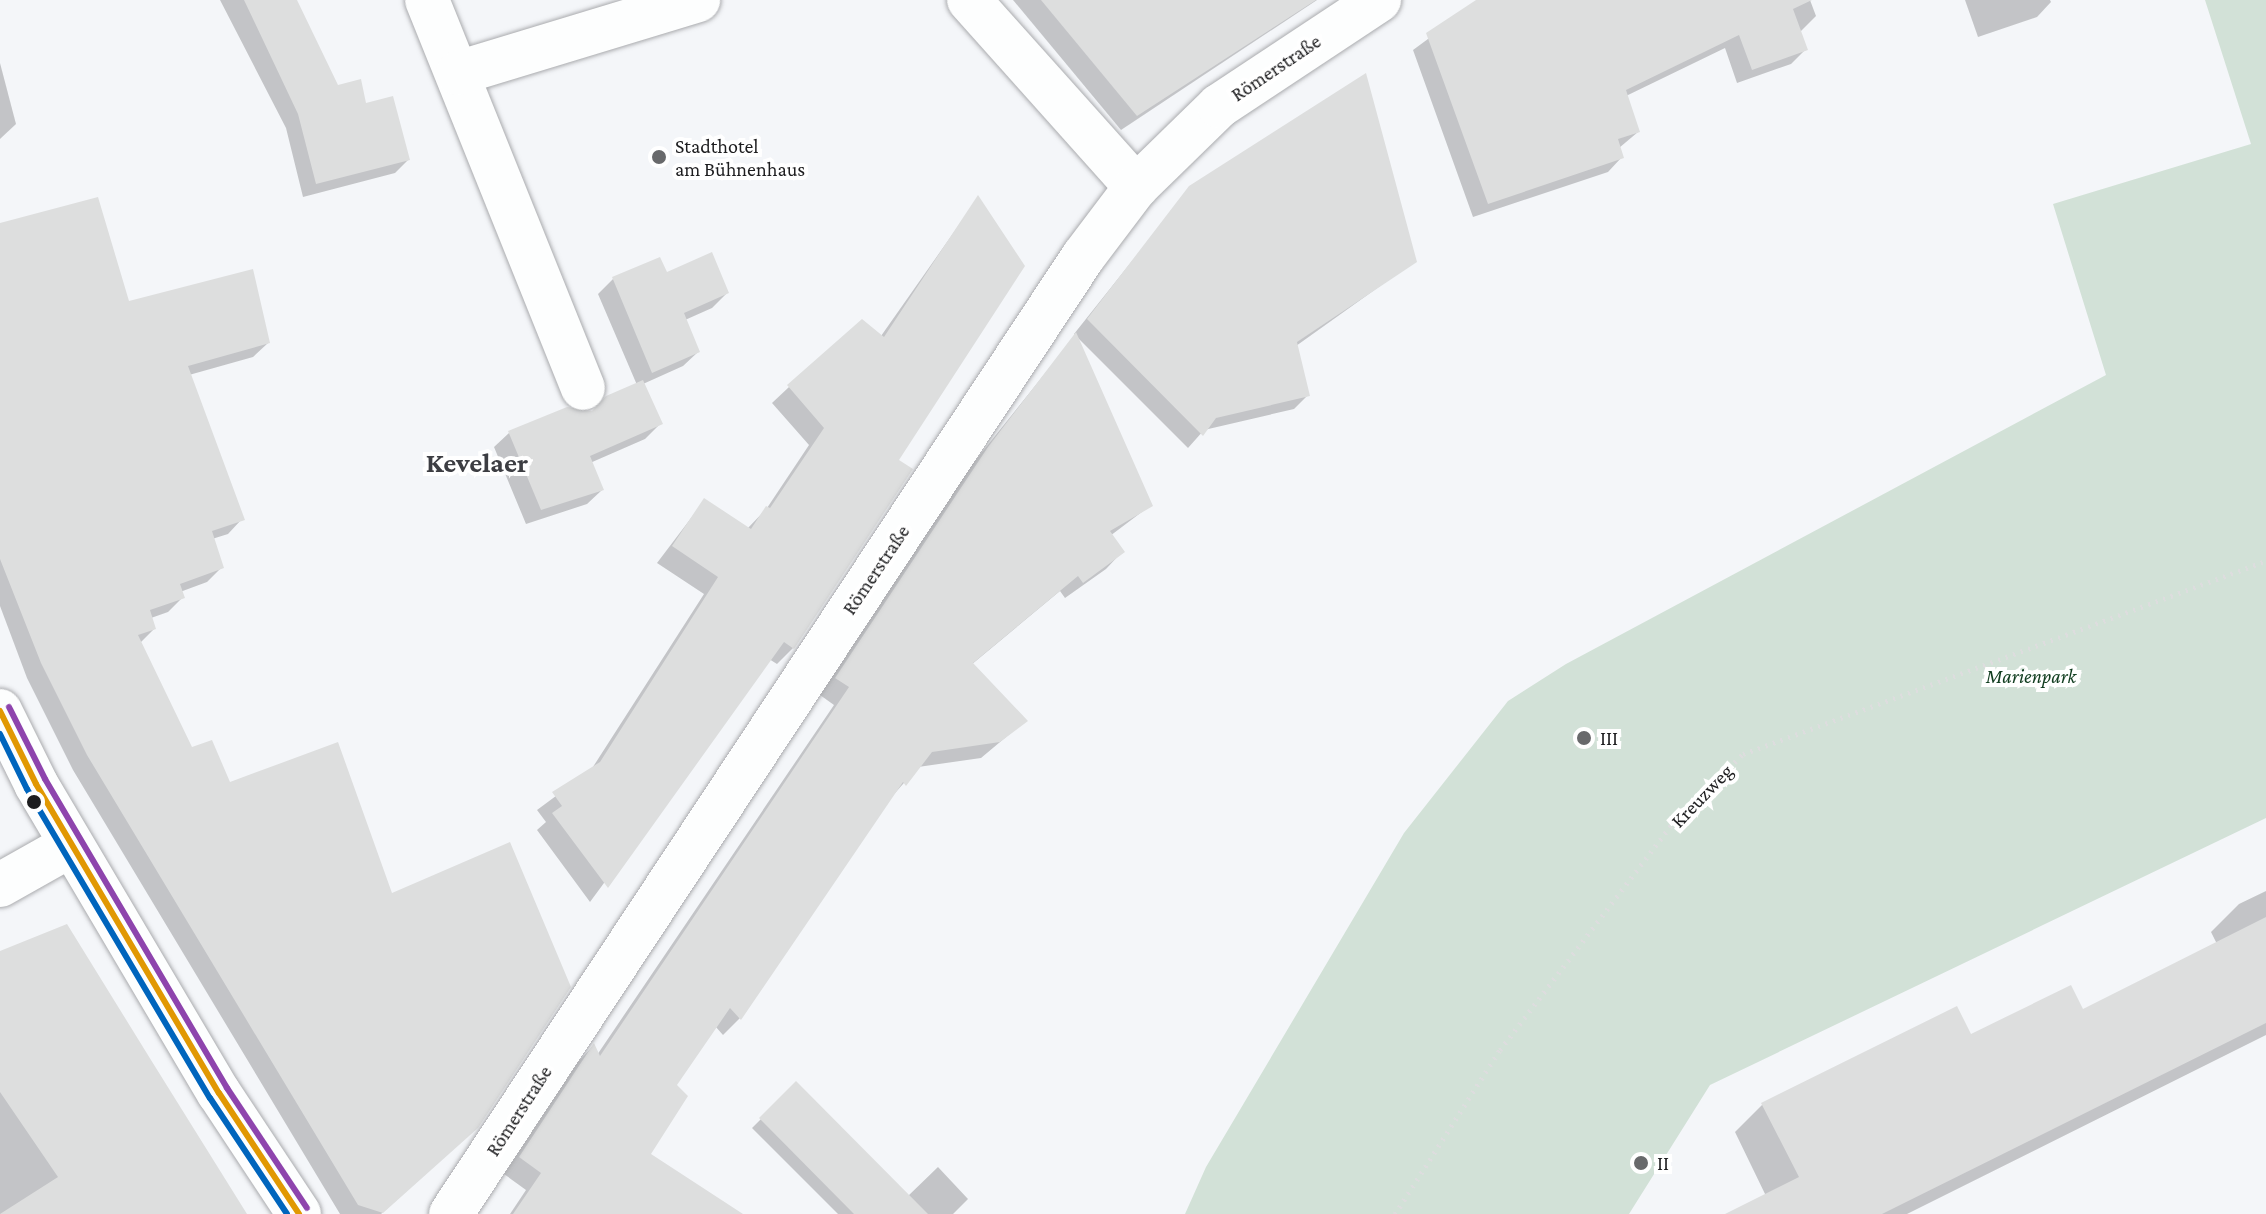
<!DOCTYPE html>
<html>
<head>
<meta charset="utf-8">
<style>
  body { margin:0 }
  #map { position:relative; width:2266px; height:1214px; overflow:hidden; background:#f4f6f9; font-family:"Crimson Pro",serif }
  div>[style] { position:absolute }
  .green>* { inset:0; background:#d2e1d7 }
  .shadow>* { inset:0; background:#0003 }
  .building>* { inset:0; background:#dddede }
  .path>* { height:5px; margin-top:-2.5px; transform-origin:0; background:repeating-linear-gradient(90deg,#ddddde 0 2px,transparent 0 8px) }
  .roads { filter:drop-shadow(0 0 2px #aaabae) drop-shadow(0 0 2px #aaabae) }
  .minor>* { height:44px; margin:-22px; padding:0 22px; transform-origin:22px; border-radius:22px; background:#fdfefe }
  .bus-1>* { height:6px; margin:-3px; padding:0 3px; transform-origin:3px; border-radius:3px; background:#e19803 }
  .bus-2>* { height:6px; margin:-3px; padding:0 3px; transform-origin:3px; border-radius:3px; background:#0065bd }
  .bus-3>* { height:6px; margin:-3px; padding:0 3px; transform-origin:3px; border-radius:3px; background:#8e44ad }
  .dots>* { width:22px; height:22px; translate:-50% -50%; box-sizing:border-box; border:4px solid #fff; border-radius:50% }
  span { translate:-50% -50%; white-space:nowrap; text-align:center; line-height:1.15; -webkit-text-stroke:8px #fff; paint-order:stroke }
  .street-label { font-size:20px; color:#1d1d1f }
  .poi-label { font-size:20px; color:#1d1d1f }
  .left { translate:0 -50%; text-align:left }
  .park-label { font-size:20px; color:#0f3c1e; font-style:italic }
  .district-label { font-size:28px; color:#3c3d42; font-weight:700 }
</style>
</head>
<body>
<div id="map">
  <div class="green">
    <i style="clip-path:polygon(2205px 0,2266px 0,2266px 818px,1710px 1085px,1629px 1214px,1185px 1214px,1206px 1167px,1404px 833px,1508px 701px,1566px 664px,2106px 375px,2053px 204px,2251px 144px)"></i>
  </div>
  <div class="shadow">
    <i style="clip-path:polygon(220px 0,293px 0,337px 88px,408px 160px,395px 173px,303px 197px,286px 128px)"></i>
    <i style="clip-path:polygon(1013px 0,1317px 0,1121px 130px)"></i>
    <i style="clip-path:polygon(1481px 0,1810px 0,1816px 16px,1800px 32px,1806px 49px,1791px 64px,1737px 83px,1725px 48px,1626px 96px,1638px 132px,1619px 148px,1622px 157px,1608px 172px,1473px 217px,1413px 50px)"></i>
    <i style="clip-path:polygon(1965px 0,2050px 0,2051px 2px,2037px 17px,1978px 37px)"></i>
    <i style="clip-path:polygon(0 63px,16px 124px,0 139px)"></i>
    <i style="clip-path:polygon(1191px 187px,1415px 261px,1296px 346px,1308px 395px,1294px 409px,1204px 430px,1188px 448px,1074px 334px)"></i>
    <i style="clip-path:polygon(978px 198px,896px 460px,793px 648px,777px 664px,769px 659px,590px 902px,537px 830px,546px 822px,537px 810px,591px 770px,704px 594px,657px 563px,704px 501px,747px 529px,767px 508px,809px 445px,772px 403px,789px 387px,881px 336px)"></i>
    <i style="clip-path:polygon(0 225px,127px 304px,268px 343px,253px 357px,189px 375px,242px 519px,228px 534px,212px 539px,221px 568px,207px 582px,180px 592px,182px 598px,168px 612px,151px 618px,154px 629px,140px 643px,190px 750px,229px 784px,461px 1142px,381px 1214px,340px 1214px,73px 770px,27px 678px,0 606px)"></i>
    <i style="clip-path:polygon(659px 259px,666px 274px,727px 293px,712px 308px,685px 320px,698px 352px,683px 366px,643px 384px,660px 424px,645px 439px,590px 463px,602px 490px,587px 504px,526px 524px,494px 447px,509px 433px,591px 413px,637px 385px,598px 294px,613px 279px)"></i>
    <i style="clip-path:polygon(1075px 336px,1151px 505px,1110px 536px,1122px 552px,1106px 569px,1065px 598px,1060px 591px,971px 665px,1025px 721px,981px 758px,918px 767px,888px 801px,740px 1018px,723px 1035px,715px 1026px,674px 1085px,648px 1154px,731px 1214px,510px 1214px,526px 1190px,504px 1174px,578px 1062px,593px 1046px,597px 1055px,834px 705px,820px 695px,971px 466px)"></i>
    <i style="clip-path:polygon(2266px 891px,2266px 1035px,1907px 1214px,1729px 1214px,1766px 1196px,1735px 1132px,1763px 1104px,1970px 1036px,2082px 1012px,2217px 944px,2211px 932px,2239px 904px)"></i>
    <i style="clip-path:polygon(0 953px,245px 1214px,0 1214px)"></i>
    <i style="clip-path:polygon(796px 1084px,908px 1196px,938px 1167px,968px 1199px,953px 1214px,838px 1214px,752px 1128px)"></i>
  </div>
  <div class="building">
    <i style="clip-path:polygon(244px 0,297px 0,338px 85px,361px 79px,366px 103px,393px 96px,410px 160px,316px 184px,298px 114px)"></i>
    <i style="clip-path:polygon(1041px 0,1316px 0,1137px 116px)"></i>
    <i style="clip-path:polygon(1476px 0,1812px 0,1793px 9px,1808px 50px,1752px 70px,1739px 35px,1626px 90px,1640px 132px,1618px 139px,1624px 158px,1488px 204px,1426px 33px)"></i>
    <i style="clip-path:polygon(1366px 73px,1417px 262px,1297px 342px,1310px 396px,1216px 418px,1203px 436px,1087px 319px,1189px 186px)"></i>
    <i style="clip-path:polygon(978px 195px,1025px 266px,899px 460px,913px 469px,794px 649px,784px 642px,608px 888px,552px 813px,562px 806px,552px 792px,600px 762px,718px 577px,672px 546px,704px 498px,751px 529px,766px 506px,770px 508px,824px 428px,787px 385px,862px 319px,884px 337px)"></i>
    <i style="clip-path:polygon(98px 197px,129px 301px,253px 269px,270px 343px,188px 366px,245px 520px,212px 531px,224px 568px,180px 584px,185px 598px,150px 610px,156px 629px,138px 635px,192px 747px,212px 740px,230px 782px,338px 742px,392px 893px,510px 842px,571px 987px,478px 1128px,383px 1213px,358px 1205px,87px 755px,41px 663px,0 559px,0 223px)"></i>
    <i style="clip-path:polygon(712px 252px,729px 293px,684px 313px,700px 352px,652px 373px,612px 277px,660px 257px,667px 272px)"></i>
    <i style="clip-path:polygon(1076px 332px,1153px 506px,1110px 531px,1125px 552px,1083px 583px,1078px 576px,973px 663px,1028px 721px,1000px 742px,932px 752px,906px 786px,903px 782px,741px 1020px,730px 1008px,677px 1085px,688px 1096px,651px 1154px,743px 1214px,513px 1214px,541px 1173px,519px 1157px,594px 1043px,600px 1056px,849px 687px,835px 678px,988px 447px)"></i>
    <i style="clip-path:polygon(643px 380px,663px 424px,590px 456px,604px 490px,541px 510px,508px 431px,567px 407px,592px 411px,606px 396px)"></i>
    <i style="clip-path:polygon(2266px 917px,2266px 1023px,1882px 1214px,1725px 1214px,1799px 1177px,1761px 1103px,1957px 1006px,1971px 1034px,2071px 985px,2083px 1009px)"></i>
    <i style="clip-path:polygon(67px 924px,151px 1060px,247px 1214px,0 1214px,58px 1177px,0 1092px,0 951px)"></i>
    <i style="clip-path:polygon(796px 1081px,928px 1214px,854px 1214px,759px 1118px)"></i>
  </div>
  <div class="path">
    <i style="left:1395px;top:1214px;width:195px;rotate:-57.4deg"></i>
    <i style="left:1500px;top:1050px;width:284px;rotate:-52.7deg"></i>
    <i style="left:1672px;top:824px;width:100px;rotate:-44.6deg"></i>
    <i style="left:1743px;top:754px;width:557px;rotate:-20.26deg"></i>
  </div>
  <div class="roads">
    <div class="minor">
      <i style="left:427px;top:0;width:418px;rotate:68.1deg"></i>
      <i style="left:969px;top:0;width:251px;rotate:48.2deg"></i>
      <i style="left:458px;top:73px;width:251px;rotate:-16.9deg"></i>
      <i style="left:0;top:711px;width:81px;rotate:63.7deg"></i>
      <i style="left:36px;top:784px;width:359px;rotate:59.4deg"></i>
      <i style="left:219px;top:1093px;width:145px;rotate:56.5deg"></i>
      <i style="left:0;top:885px;width:81px;rotate:-29.4deg"></i>
      <i style="left:451px;top:1214px;width:1147px;rotate:-56.56deg"></i>
      <i style="left:1083px;top:257px;width:88px;rotate:-52.9deg"></i>
      <i style="left:1136px;top:187px;width:116px;rotate:-44.3deg"></i>
      <i style="left:1219px;top:106px;width:192px;rotate:-33.5deg"></i>
    </div>
  </div>
  <div class="bus-1">
    <i style="left:0;top:711px;width:81px;rotate:63.7deg"></i>
    <i style="left:36px;top:784px;width:359px;rotate:59.4deg"></i>
    <i style="left:219px;top:1093px;width:145px;rotate:56.5deg"></i>
  </div>
  <div class="bus-2">
    <i style="left:0;top:734px;width:61px;rotate:63.9deg"></i>
    <i style="left:27px;top:789px;width:359px;rotate:59.4deg"></i>
    <i style="left:210px;top:1098px;width:139px;rotate:56.4deg"></i>
  </div>
  <div class="bus-3">
    <i style="left:9px;top:707px;width:80px;rotate:63.4deg"></i>
    <i style="left:45px;top:779px;width:359px;rotate:59.5deg"></i>
    <i style="left:227px;top:1088px;width:144px;rotate:56.3deg"></i>
  </div>
  <div class="dots">
    <i style="left:659px;top:157px;background:#68696b"></i>
    <i style="left:1584px;top:738px;background:#68696b"></i>
    <i style="left:34px;top:802px;background:#1d1d1f"></i>
    <i style="left:1641px;top:1163px;background:#68696b"></i>
  </div>
  <div class="street-label">
    <span style="left:1276px;top:68px;rotate:-34deg">Römerstraße</span>
    <span style="left:876px;top:570px;rotate:-56deg">Römerstraße</span>
    <span style="left:1702px;top:796px;rotate:-46deg">Kreuzweg</span>
    <span style="left:519px;top:1111px;rotate:-57deg">Römerstraße</span>
  </div>
  <div class="poi-label">
    <span class="left" style="left:675px;top:158px">Stadthotel<br>am Bühnenhaus</span>
    <span class="left" style="left:1600px;top:738px">III</span>
    <span class="left" style="left:1657px;top:1163px">II</span>
  </div>
  <div class="park-label">
    <span style="left:2031px;top:676px">Marienpark</span>
  </div>
  <div class="district-label">
    <span style="left:477px;top:463px">Kevelaer</span>
  </div>
</div>
</body>
</html>
